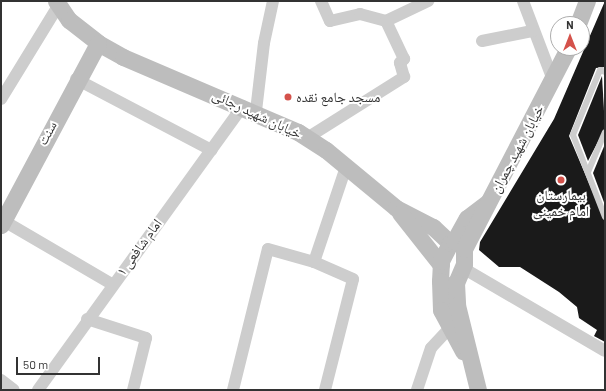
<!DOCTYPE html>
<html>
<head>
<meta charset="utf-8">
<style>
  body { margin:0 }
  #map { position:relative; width:606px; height:391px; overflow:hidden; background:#fff; font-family:Barlow,"Noto Naskh Arabic",sans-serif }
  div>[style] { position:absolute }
  .building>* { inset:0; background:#1a1a1a }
  .lane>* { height:6px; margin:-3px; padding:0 3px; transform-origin:3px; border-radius:3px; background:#cdcdcd }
  .street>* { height:12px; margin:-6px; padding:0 6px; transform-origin:6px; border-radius:6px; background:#cdcdcd }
  .secondary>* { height:17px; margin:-8.5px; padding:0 8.5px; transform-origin:8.5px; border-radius:8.5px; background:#bdbdbd }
  .dots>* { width:11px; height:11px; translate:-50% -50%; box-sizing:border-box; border:2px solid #fff; border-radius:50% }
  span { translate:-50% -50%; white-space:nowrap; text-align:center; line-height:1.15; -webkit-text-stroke:4px #fff; paint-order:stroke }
  .poi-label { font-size:14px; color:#333 }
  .left { translate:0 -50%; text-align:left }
  .street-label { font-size:14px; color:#333 }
  .frame { position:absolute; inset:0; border:2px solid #333; pointer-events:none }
  .north { position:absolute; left:550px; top:16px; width:40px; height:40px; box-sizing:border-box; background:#fff; border:1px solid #adadad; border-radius:50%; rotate:0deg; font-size:11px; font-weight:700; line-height:16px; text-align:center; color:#333 }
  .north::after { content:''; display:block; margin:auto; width:14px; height:18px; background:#d4524b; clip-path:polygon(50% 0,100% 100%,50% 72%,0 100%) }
  .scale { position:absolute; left:16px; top:357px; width:84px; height:18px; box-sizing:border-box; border:2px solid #333; border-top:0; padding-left:5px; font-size:12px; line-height:14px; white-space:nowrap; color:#333; -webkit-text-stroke:3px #fff; paint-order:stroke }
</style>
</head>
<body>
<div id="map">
  <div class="building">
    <i style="clip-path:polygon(605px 1px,605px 67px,596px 68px,569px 136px,605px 221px,605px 342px,594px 336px,597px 330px,579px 318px,577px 307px,559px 292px,520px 267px,499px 267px,479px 250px,480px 242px,554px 119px)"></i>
    <i style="clip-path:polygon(602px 76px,605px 128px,588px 161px,578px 135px)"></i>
    <i style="clip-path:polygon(605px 144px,605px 205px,593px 173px)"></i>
  </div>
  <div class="lane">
    <i style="left:605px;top:72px;width:5px;rotate:-158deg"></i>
    <i style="left:600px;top:70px;width:70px;rotate:112.6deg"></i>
    <i style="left:573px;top:135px;width:88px;rotate:68.7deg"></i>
    <i style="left:588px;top:172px;width:43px;rotate:-67deg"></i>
  </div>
  <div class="street">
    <i style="left:321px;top:1px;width:22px;rotate:66deg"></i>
    <i style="left:330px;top:21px;width:31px;rotate:-13deg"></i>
    <i style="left:360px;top:14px;width:27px;rotate:15deg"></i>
    <i style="left:386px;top:21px;width:47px;rotate:-25.5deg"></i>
    <i style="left:523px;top:1px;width:85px;rotate:69.2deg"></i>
    <i style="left:482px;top:41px;width:51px;rotate:-11.3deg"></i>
    <i style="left:76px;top:79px;width:153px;rotate:27.7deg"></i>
    <i style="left:1px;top:99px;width:109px;rotate:-58.5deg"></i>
    <i style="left:256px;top:111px;width:68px;rotate:-83.3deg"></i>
    <i style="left:264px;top:43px;width:43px;rotate:-77.9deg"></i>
    <i style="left:307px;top:138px;width:115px;rotate:-32.2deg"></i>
    <i style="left:404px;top:77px;width:15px;rotate:-106deg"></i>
    <i style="left:400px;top:63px;width:6px;rotate:-45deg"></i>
    <i style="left:404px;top:59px;width:42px;rotate:-115.3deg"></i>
    <i style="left:4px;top:221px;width:125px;rotate:30.3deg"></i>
    <i style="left:463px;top:268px;width:164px;rotate:30.3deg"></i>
    <i style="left:87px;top:319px;width:62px;rotate:17.9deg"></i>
    <i style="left:146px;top:338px;width:54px;rotate:104deg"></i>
    <i style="left:1px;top:380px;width:16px;rotate:38deg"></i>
    <i style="left:38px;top:390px;width:350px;rotate:-54.2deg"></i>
    <i style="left:233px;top:390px;width:145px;rotate:-76.1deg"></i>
    <i style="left:268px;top:249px;width:48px;rotate:15.8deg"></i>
    <i style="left:325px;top:390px;width:114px;rotate:-75.8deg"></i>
    <i style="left:353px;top:279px;width:43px;rotate:-156.4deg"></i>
    <i style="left:314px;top:262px;width:100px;rotate:-71.4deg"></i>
    <i style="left:417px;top:390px;width:44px;rotate:-71.6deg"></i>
    <i style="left:431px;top:348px;width:26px;rotate:-47deg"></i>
  </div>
  <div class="secondary">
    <i style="left:56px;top:1px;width:23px;rotate:56deg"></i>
    <i style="left:69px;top:20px;width:37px;rotate:38deg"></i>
    <i style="left:98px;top:43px;width:29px;rotate:29deg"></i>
    <i style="left:123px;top:57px;width:190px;rotate:23.2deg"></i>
    <i style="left:298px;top:132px;width:33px;rotate:33deg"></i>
    <i style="left:326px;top:150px;width:91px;rotate:39.6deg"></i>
    <i style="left:396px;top:208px;width:42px;rotate:27.2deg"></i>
    <i style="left:433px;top:227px;width:23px;rotate:43deg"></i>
    <i style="left:578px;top:24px;width:25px;rotate:-69deg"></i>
    <i style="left:400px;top:213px;width:66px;rotate:51.7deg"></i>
    <i style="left:1px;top:225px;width:206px;rotate:-61.9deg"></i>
    <i style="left:459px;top:240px;width:10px;rotate:61deg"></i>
    <i style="left:464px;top:249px;width:15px;rotate:90deg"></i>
    <i style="left:464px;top:264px;width:21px;rotate:113deg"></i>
    <i style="left:456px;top:283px;width:11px;rotate:158deg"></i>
    <i style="left:446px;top:287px;width:8px;rotate:-135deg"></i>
    <i style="left:440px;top:281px;width:20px;rotate:-87deg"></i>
    <i style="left:441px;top:261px;width:20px;rotate:-63deg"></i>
    <i style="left:450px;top:243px;width:9px;rotate:-18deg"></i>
    <i style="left:454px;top:241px;width:26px;rotate:-61deg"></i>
    <i style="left:467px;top:218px;width:26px;rotate:-37deg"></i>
    <i style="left:464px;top:249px;width:226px;rotate:-62.6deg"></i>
    <i style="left:440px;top:281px;width:29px;rotate:88deg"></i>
    <i style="left:441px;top:310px;width:47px;rotate:61.8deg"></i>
    <i style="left:456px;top:283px;width:22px;rotate:87deg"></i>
    <i style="left:457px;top:305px;width:88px;rotate:76.1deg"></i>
  </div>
  <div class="dots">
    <i style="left:288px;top:97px;background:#d4524b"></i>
    <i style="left:561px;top:180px;background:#d4524b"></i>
  </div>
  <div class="poi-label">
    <span class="left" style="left:296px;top:97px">مسجد جامع نقده</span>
    <span style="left:561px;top:203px">بیمارستان<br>امام خمینی</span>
  </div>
  <div class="street-label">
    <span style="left:257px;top:114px;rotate:25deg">خیابان شهید رجائی</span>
    <span style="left:47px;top:133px;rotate:-62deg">سنت</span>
    <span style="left:517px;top:149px;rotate:-62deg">خیابان شهید چمران</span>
    <span style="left:139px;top:247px;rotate:-54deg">امام شافعی ۱</span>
  </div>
  <div class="frame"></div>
  <div class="north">N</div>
  <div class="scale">50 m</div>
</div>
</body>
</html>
